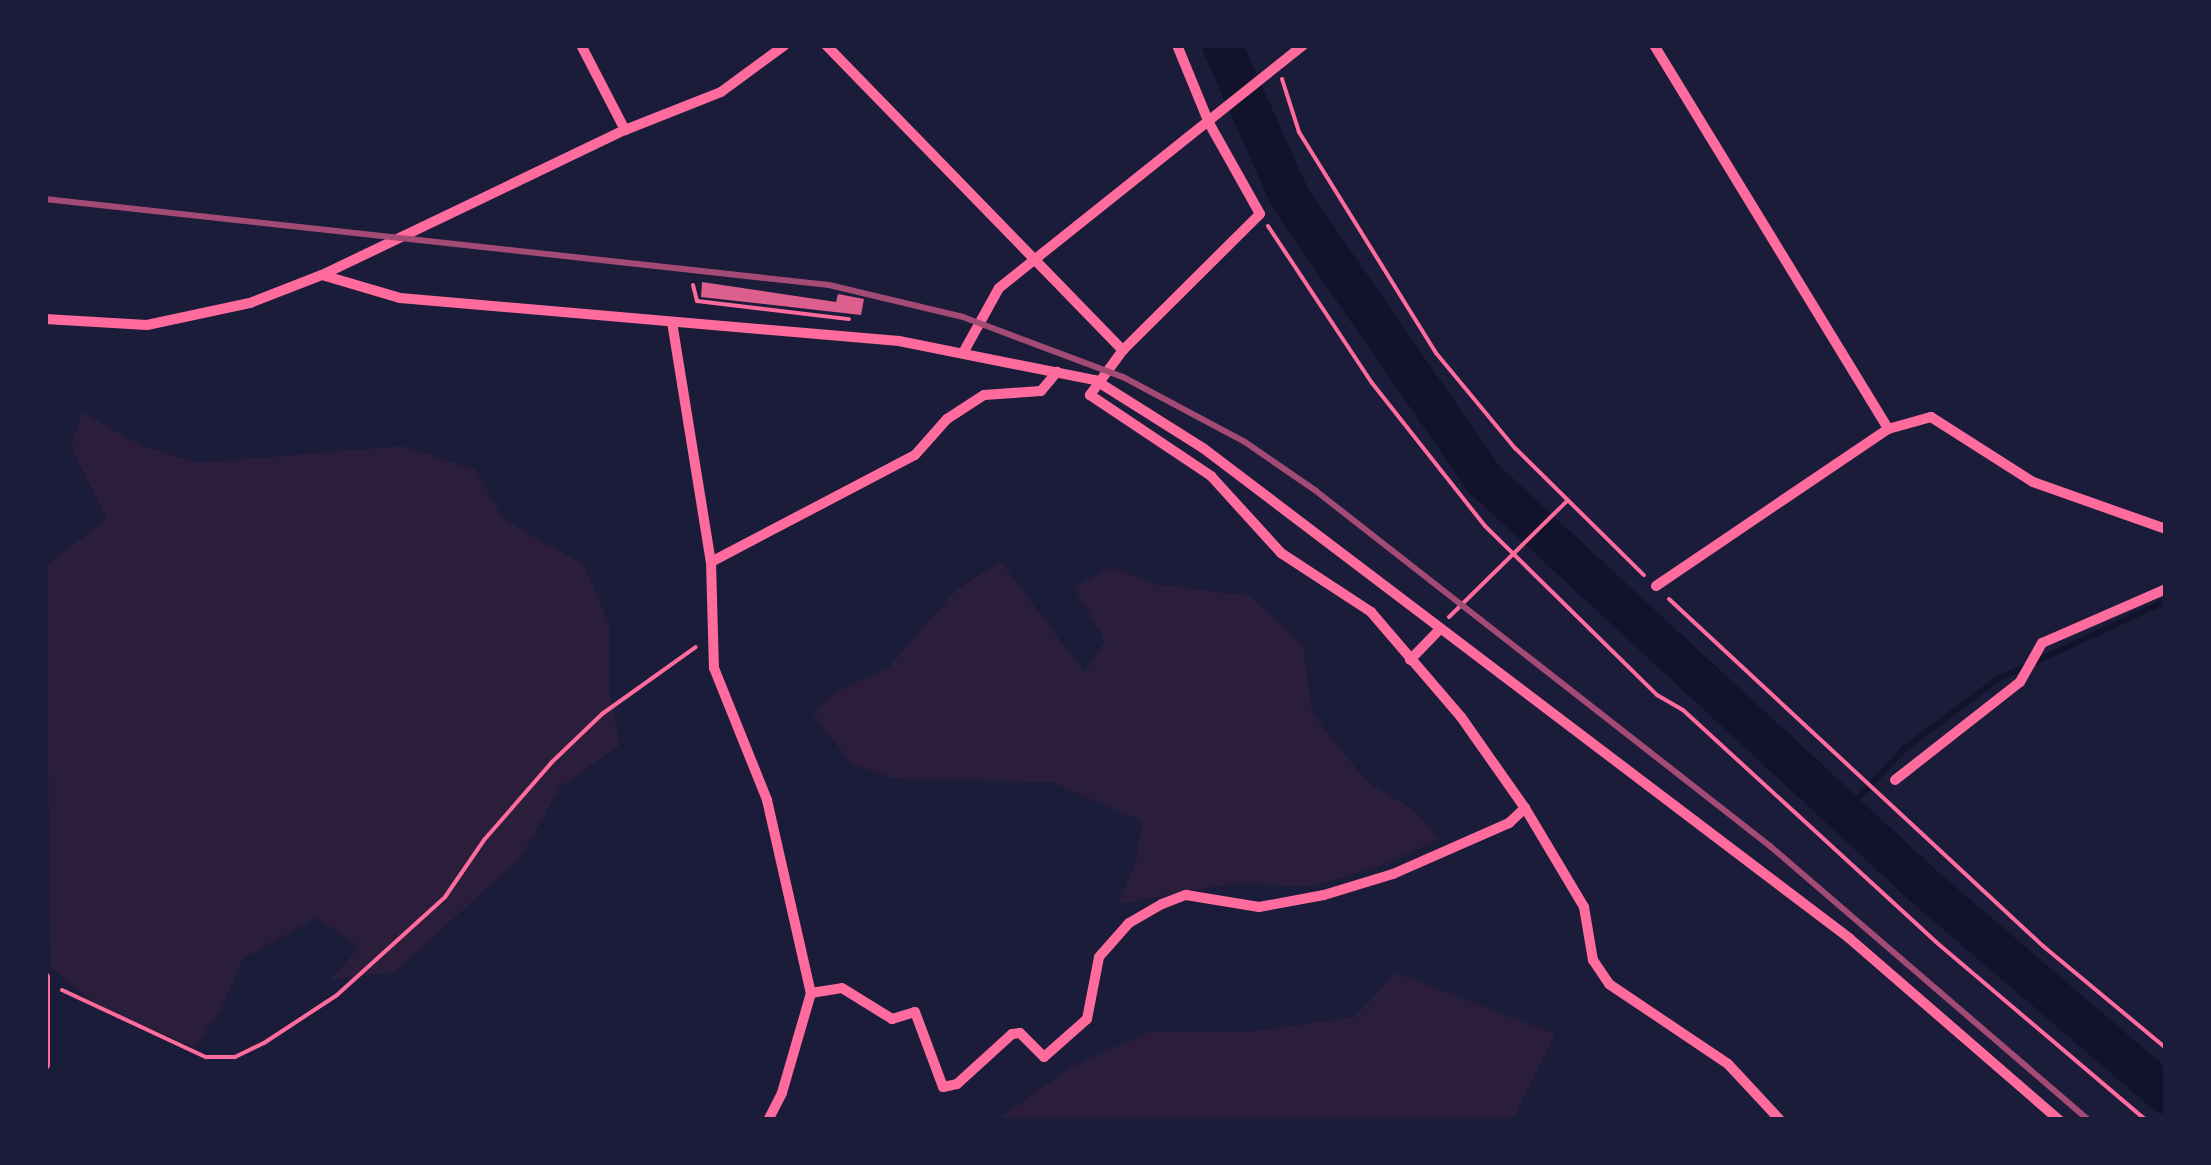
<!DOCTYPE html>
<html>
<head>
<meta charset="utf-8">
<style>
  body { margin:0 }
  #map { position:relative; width:2211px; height:1165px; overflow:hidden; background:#1b1b3a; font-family:"Space Grotesk",sans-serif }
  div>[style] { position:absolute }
  .green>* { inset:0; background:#2a1e3b }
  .stream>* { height:6px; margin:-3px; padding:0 3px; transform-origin:3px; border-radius:3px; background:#12122b }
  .river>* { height:40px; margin:-20px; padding:0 20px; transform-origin:20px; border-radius:20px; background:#12122b }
  .building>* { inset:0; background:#dd5f8e }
  .path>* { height:4px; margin:-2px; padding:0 2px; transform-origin:2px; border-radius:2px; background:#ff6b9d }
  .minor>* { height:10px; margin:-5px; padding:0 5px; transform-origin:5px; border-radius:5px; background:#ff6b9d }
  .rail>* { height:6px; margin:-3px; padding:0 3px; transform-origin:3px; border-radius:3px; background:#a44b75 }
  span { translate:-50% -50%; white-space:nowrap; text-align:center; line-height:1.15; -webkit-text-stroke:9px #1b1b3a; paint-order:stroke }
  .frame { position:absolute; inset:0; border:48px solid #1b1b3a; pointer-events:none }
</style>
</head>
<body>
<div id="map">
  <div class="green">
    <i style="clip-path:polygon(82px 412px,141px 445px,197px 463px,403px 446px,476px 470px,503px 519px,584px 565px,609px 624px,609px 692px,620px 745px,560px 787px,522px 856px,395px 972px,330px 980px,359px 947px,317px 918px,243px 958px,222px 1007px,195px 1047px,101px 1008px,51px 968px,45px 566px,107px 519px,71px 448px)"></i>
    <i style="clip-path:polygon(1001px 562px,1085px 673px,1105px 641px,1074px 587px,1111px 567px,1154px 584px,1250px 596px,1303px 646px,1312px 712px,1333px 741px,1369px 783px,1414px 810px,1439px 839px,1380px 866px,1309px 887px,1236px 883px,1118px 904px,1136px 862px,1142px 821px,1052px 782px,895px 779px,850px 763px,813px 713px,837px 691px,888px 668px,957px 589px)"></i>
    <i style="clip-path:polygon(1396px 973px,1555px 1034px,1512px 1120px,997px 1120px,1071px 1067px,1149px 1032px,1248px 1032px,1354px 1017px)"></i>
  </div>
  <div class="stream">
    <i style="left:1844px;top:813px;width:88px;rotate:-46.8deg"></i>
    <i style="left:1904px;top:749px;width:117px;rotate:-36.7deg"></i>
    <i style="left:1998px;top:679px;width:185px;rotate:-24.9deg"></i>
  </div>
  <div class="river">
    <i style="left:1222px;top:45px;width:167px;rotate:66deg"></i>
    <i style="left:1290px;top:198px;width:341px;rotate:55.4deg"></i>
    <i style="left:1484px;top:479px;width:604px;rotate:42.78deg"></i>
    <i style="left:1927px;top:889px;width:315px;rotate:40.6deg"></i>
  </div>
  <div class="building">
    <i style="clip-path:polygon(702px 282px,836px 302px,838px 294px,864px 299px,861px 315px,701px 297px)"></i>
  </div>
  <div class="path">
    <i style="left:1282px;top:79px;width:56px;rotate:72.2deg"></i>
    <i style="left:1299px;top:132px;width:260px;rotate:58.2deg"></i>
    <i style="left:1436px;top:353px;width:124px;rotate:50.3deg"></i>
    <i style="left:1515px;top:448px;width:181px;rotate:44.6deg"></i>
    <i style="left:1268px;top:226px;width:188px;rotate:56.5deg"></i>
    <i style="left:1372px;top:383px;width:182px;rotate:51.7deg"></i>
    <i style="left:1485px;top:526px;width:241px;rotate:44.5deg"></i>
    <i style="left:1657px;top:695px;width:30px;rotate:30deg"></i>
    <i style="left:1683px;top:710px;width:343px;rotate:42.5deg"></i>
    <i style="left:1936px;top:942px;width:275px;rotate:40.3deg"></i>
    <i style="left:693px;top:285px;width:16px;rotate:76deg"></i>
    <i style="left:697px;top:301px;width:153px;rotate:6.8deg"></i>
    <i style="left:1669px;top:599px;width:510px;rotate:42.86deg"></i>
    <i style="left:2043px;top:946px;width:160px;rotate:39.7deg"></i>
    <i style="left:1449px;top:617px;width:165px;rotate:-44.5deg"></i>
    <i style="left:62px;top:990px;width:159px;rotate:25deg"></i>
    <i style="left:206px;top:1057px;width:29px"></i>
    <i style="left:235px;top:1057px;width:32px;rotate:-26deg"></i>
    <i style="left:264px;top:1043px;width:87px;rotate:-33.3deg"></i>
    <i style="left:337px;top:995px;width:146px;rotate:-42.2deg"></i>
    <i style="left:445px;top:897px;width:69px;rotate:-55.6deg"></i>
    <i style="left:484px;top:840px;width:103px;rotate:-48.9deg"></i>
    <i style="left:552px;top:762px;width:69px;rotate:-43.8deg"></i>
    <i style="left:602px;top:714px;width:115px;rotate:-35.5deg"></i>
  </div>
  <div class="minor">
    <i style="left:581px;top:45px;width:96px;rotate:62.6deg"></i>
    <i style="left:826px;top:45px;width:426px;rotate:45.8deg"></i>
    <i style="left:1177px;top:45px;width:84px;rotate:67.7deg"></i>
    <i style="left:1209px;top:123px;width:104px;rotate:60.7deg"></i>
    <i style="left:1260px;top:214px;width:193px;rotate:135.2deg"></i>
    <i style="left:1123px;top:350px;width:56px;rotate:126.3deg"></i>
    <i style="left:1090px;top:395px;width:146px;rotate:33.8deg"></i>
    <i style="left:1211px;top:476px;width:104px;rotate:47.7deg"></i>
    <i style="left:1281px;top:553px;width:108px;rotate:33.2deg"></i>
    <i style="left:1371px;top:612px;width:138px;rotate:49.4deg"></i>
    <i style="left:1461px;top:717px;width:111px;rotate:54.9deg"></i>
    <i style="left:1525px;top:808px;width:115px;rotate:59.2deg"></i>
    <i style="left:1584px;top:907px;width:54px;rotate:80.4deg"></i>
    <i style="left:1593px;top:960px;width:29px;rotate:56deg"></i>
    <i style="left:1609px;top:984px;width:143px;rotate:33.9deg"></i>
    <i style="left:1728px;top:1064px;width:76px;rotate:47.1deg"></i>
    <i style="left:1654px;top:45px;width:450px;rotate:58.6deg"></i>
    <i style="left:322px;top:275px;width:336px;rotate:-25.6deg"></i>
    <i style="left:625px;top:130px;width:103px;rotate:-21.6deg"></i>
    <i style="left:721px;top:92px;width:79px;rotate:-36.3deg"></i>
    <i style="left:45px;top:319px;width:102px;rotate:3.4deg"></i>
    <i style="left:147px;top:325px;width:105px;rotate:-12.1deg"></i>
    <i style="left:250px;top:303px;width:77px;rotate:-21.3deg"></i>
    <i style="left:322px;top:275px;width:81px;rotate:16.4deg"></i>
    <i style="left:400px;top:298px;width:501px;rotate:4.93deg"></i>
    <i style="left:899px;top:341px;width:200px;rotate:11.3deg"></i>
    <i style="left:1095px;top:380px;width:128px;rotate:32.2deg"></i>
    <i style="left:1203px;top:448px;width:811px;rotate:37.18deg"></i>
    <i style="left:1849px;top:938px;width:278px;rotate:40.9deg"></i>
    <i style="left:672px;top:322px;width:243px;rotate:80.8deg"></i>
    <i style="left:711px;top:562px;width:106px;rotate:88.4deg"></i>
    <i style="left:714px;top:668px;width:142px;rotate:68.1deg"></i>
    <i style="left:767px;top:800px;width:198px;rotate:77.2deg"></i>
    <i style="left:811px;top:993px;width:104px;rotate:106.2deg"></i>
    <i style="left:782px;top:1093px;width:30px;rotate:117deg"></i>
    <i style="left:963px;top:353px;width:74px;rotate:-61deg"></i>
    <i style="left:999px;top:288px;width:389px;rotate:-38.6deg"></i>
    <i style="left:711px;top:562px;width:230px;rotate:-27.7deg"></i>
    <i style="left:915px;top:455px;width:48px;rotate:-48.4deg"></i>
    <i style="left:947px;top:419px;width:44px;rotate:-33deg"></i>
    <i style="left:984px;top:395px;width:57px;rotate:-4deg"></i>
    <i style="left:1041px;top:391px;width:25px;rotate:-50deg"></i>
    <i style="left:1656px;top:586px;width:280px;rotate:-34.1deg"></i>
    <i style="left:1888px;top:429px;width:45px;rotate:-15.6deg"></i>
    <i style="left:1931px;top:417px;width:121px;rotate:32.5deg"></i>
    <i style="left:2033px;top:482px;width:141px;rotate:19.5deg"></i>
    <i style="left:1410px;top:660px;width:43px;rotate:-45.9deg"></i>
    <i style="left:1895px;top:780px;width:159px;rotate:-38.1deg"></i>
    <i style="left:2020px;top:682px;width:45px;rotate:-60.6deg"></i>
    <i style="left:2042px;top:643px;width:135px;rotate:-23.5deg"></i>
    <i style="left:45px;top:977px;width:88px;rotate:90deg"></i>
    <i style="left:811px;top:993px;width:31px;rotate:-9deg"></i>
    <i style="left:842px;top:988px;width:59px;rotate:31.8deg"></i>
    <i style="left:892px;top:1019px;width:24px;rotate:-17deg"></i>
    <i style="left:915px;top:1012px;width:80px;rotate:69.5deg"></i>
    <i style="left:943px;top:1087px;width:14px;rotate:-12deg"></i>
    <i style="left:957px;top:1084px;width:74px;rotate:-42.3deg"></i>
    <i style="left:1012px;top:1034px;width:8px;rotate:-7deg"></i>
    <i style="left:1020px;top:1033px;width:34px;rotate:45deg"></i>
    <i style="left:1044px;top:1057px;width:57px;rotate:-41.5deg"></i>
    <i style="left:1087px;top:1019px;width:63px;rotate:-79deg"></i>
    <i style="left:1099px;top:957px;width:45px;rotate:-48.6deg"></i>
    <i style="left:1129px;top:923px;width:38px;rotate:-30deg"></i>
    <i style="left:1162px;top:904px;width:26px;rotate:-21deg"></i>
    <i style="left:1186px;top:895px;width:74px;rotate:9.3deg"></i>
    <i style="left:1259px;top:907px;width:66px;rotate:-10.5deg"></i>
    <i style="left:1324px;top:895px;width:72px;rotate:-16.9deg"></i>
    <i style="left:1393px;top:874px;width:127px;rotate:-23.7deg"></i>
    <i style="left:1509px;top:823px;width:22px;rotate:-43deg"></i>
  </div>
  <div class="rail">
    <i style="left:45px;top:199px;width:789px;rotate:6.26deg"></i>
    <i style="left:829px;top:285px;width:138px;rotate:13.4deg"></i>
    <i style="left:963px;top:317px;width:171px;rotate:20.6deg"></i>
    <i style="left:1123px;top:377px;width:138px;rotate:28deg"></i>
    <i style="left:1245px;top:442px;width:86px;rotate:34.6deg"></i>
    <i style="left:1316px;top:491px;width:576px;rotate:38.02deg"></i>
    <i style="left:1770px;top:846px;width:420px;rotate:40.7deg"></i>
  </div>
  <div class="frame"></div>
</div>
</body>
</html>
